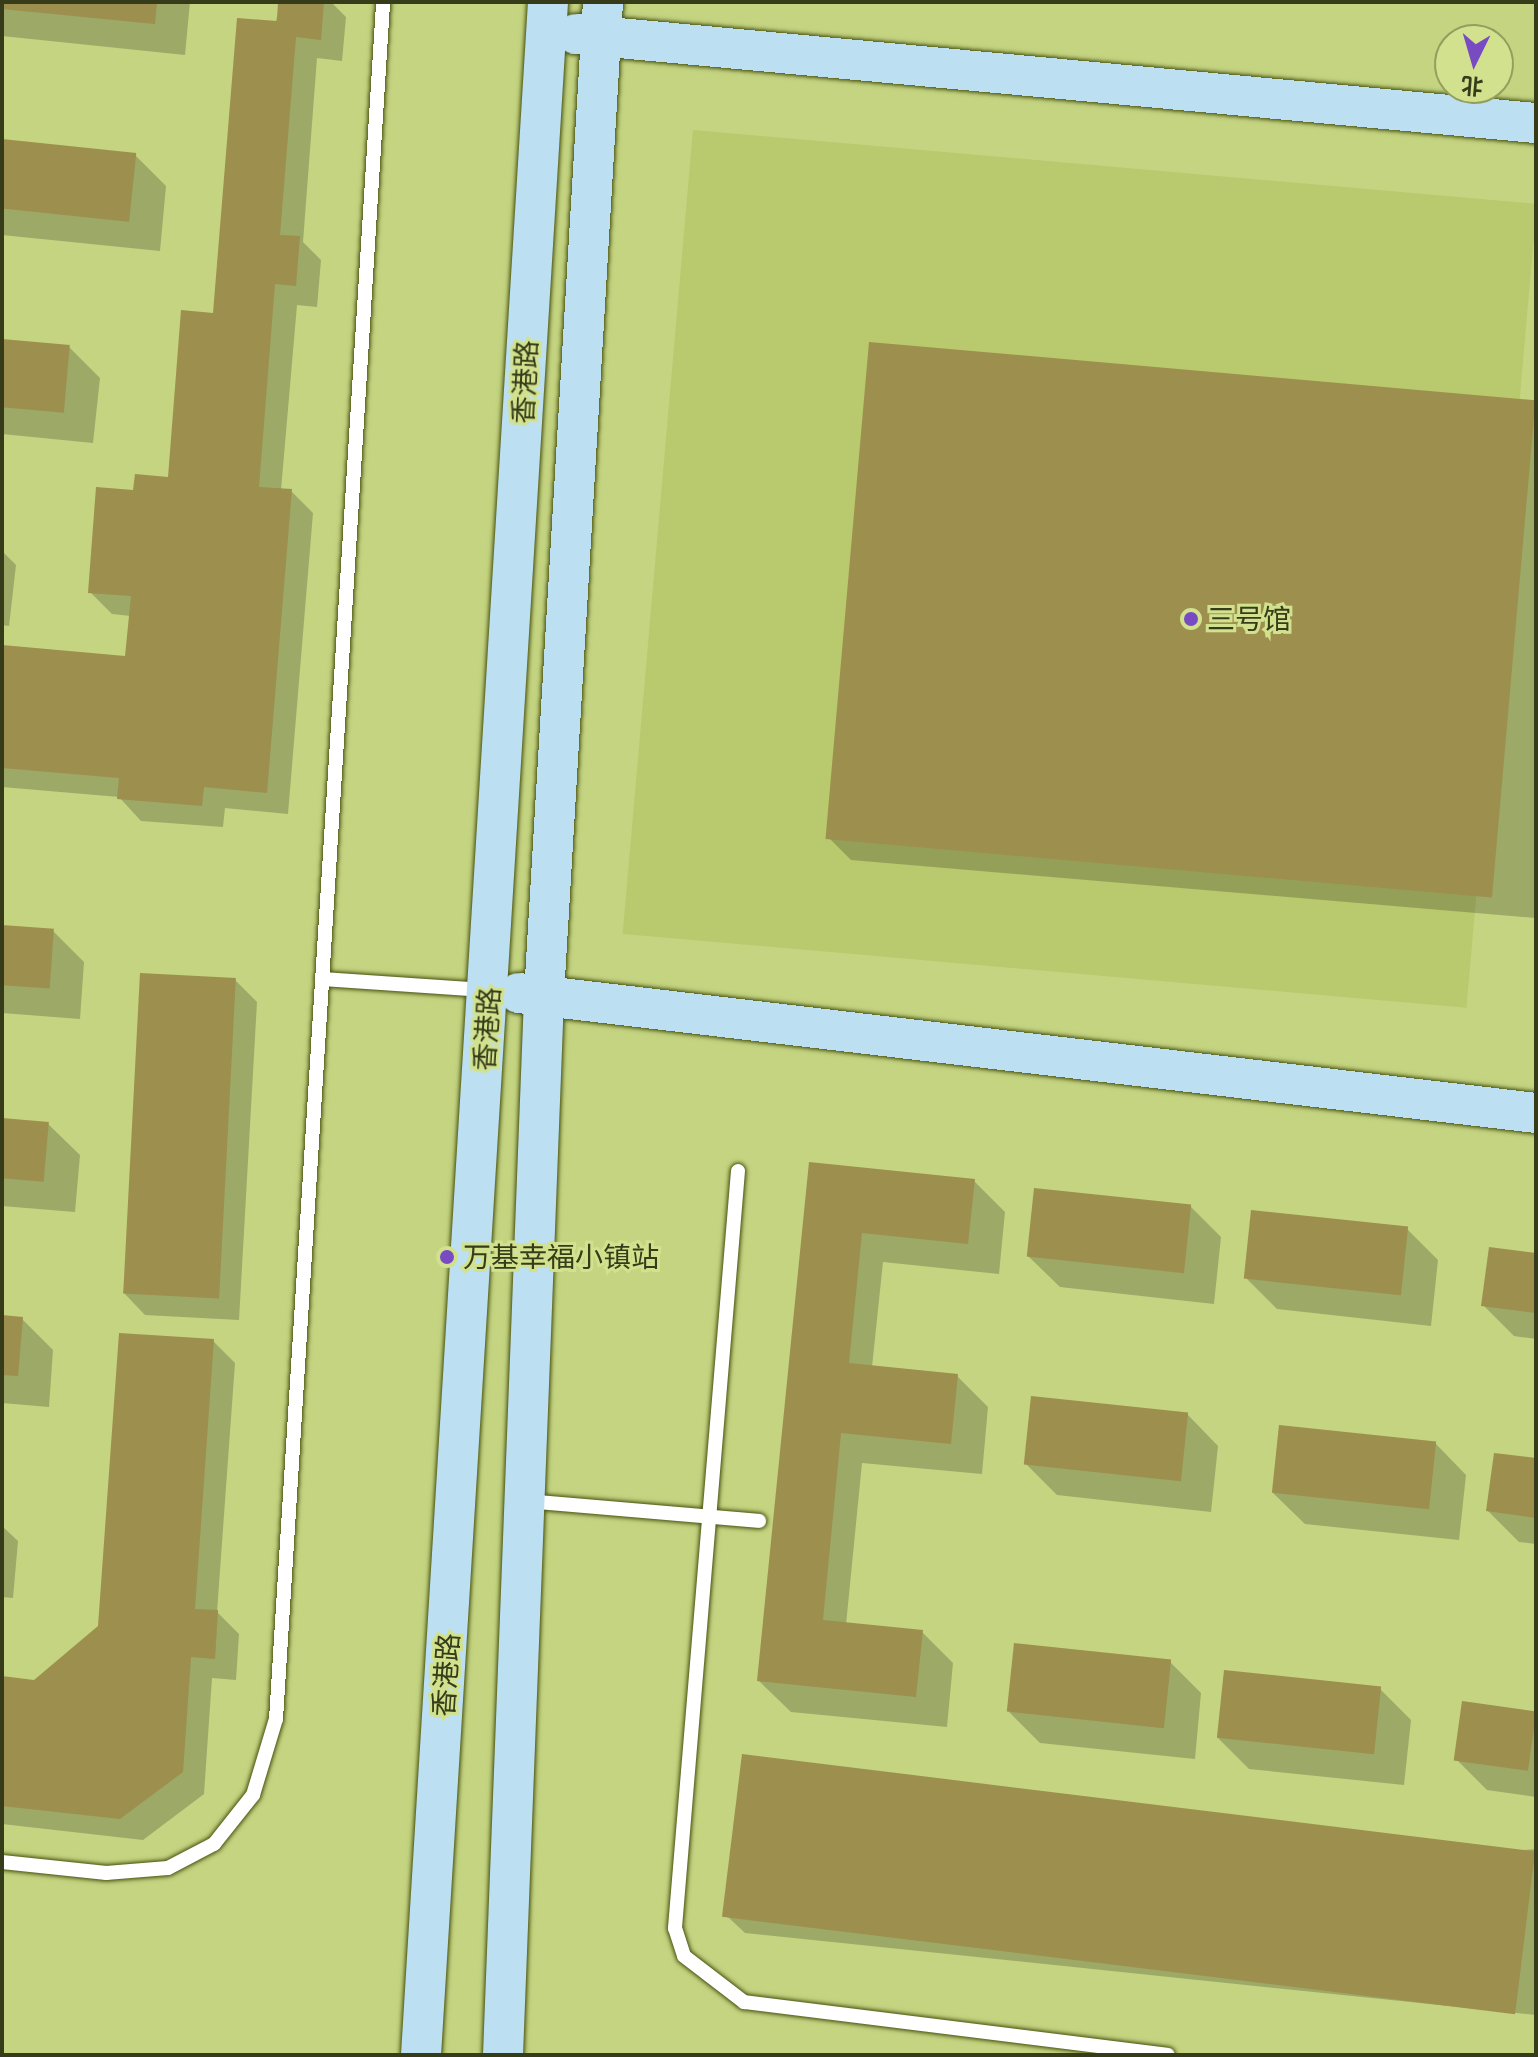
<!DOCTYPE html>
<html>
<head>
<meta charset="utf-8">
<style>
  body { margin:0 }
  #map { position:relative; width:1538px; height:2057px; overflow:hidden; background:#c4d481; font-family:"IBM Plex Serif","Noto Sans SC",serif }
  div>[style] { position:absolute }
  .built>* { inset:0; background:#b9c96d; transform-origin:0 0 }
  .shadow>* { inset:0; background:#0003 }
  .building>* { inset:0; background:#9d8f4d; transform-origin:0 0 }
  .roads { filter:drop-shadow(0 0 2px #48510f) drop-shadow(0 0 2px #48510f) }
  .lane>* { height:14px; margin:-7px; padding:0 7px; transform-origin:7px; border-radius:7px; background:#fff }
  .secondary>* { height:40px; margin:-20px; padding:0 20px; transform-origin:20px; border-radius:20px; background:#bce0f2 }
  .dots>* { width:22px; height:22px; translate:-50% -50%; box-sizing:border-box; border:4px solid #d1e18d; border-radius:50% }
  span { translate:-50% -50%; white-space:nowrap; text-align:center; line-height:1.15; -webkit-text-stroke:6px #d1e18d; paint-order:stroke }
  .street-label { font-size:28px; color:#363c19 }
  .poi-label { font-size:28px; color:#363c19 }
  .left { translate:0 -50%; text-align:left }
  .frame { position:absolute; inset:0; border:4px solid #363c19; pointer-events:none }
  .north { position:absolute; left:1434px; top:24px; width:80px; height:80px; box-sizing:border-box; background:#d1e18d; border:2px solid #939f5f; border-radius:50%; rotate:185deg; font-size:22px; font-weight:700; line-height:32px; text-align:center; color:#363c19 }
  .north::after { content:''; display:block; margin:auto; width:28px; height:36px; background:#794bc3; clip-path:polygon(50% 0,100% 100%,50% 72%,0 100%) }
</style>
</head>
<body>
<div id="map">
  <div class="built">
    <i style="left:693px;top:130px;width:847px;height:807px;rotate:5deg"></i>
  </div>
  <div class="shadow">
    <i style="clip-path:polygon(2px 2px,190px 2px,185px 55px,2px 36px)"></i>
    <i style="clip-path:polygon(280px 2px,331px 2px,346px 17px,342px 61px,317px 58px,303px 242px,321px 260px,317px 307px,297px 305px,281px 490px,291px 491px,313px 513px,288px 814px,225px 808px,223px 827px,141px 821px,119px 797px,2px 787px,2px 647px,127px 658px,131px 616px,112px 614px,90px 592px,135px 492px,170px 479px,215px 315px)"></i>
    <i style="clip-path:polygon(2px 141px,135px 155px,166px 186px,160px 251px,2px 235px)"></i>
    <i style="clip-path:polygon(2px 341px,69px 347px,100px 378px,93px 443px,2px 434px)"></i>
    <i style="clip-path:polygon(1536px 401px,1536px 918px,851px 860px,829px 838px)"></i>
    <i style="clip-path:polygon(2px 551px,16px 565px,9px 626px,2px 625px)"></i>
    <i style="clip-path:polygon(2px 927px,53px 931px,84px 962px,80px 1019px,2px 1013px)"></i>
    <i style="clip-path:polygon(235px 980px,257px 1002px,239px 1320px,145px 1315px,123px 1292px)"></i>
    <i style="clip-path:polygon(2px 1120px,48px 1124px,80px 1155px,75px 1212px,2px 1206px)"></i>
    <i style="clip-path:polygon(811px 1165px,974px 1181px,1005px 1212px,999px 1274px,883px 1262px,872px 1367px,957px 1376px,988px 1407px,982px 1474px,862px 1463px,846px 1625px,922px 1632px,953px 1663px,947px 1727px,791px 1712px,759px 1681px)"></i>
    <i style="clip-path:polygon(1190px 1206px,1221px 1237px,1214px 1304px,1060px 1287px,1028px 1256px)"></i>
    <i style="clip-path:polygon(1407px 1229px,1438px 1260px,1431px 1326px,1277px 1309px,1246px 1278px)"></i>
    <i style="clip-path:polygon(1536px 1255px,1536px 1339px,1514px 1336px,1483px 1305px)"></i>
    <i style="clip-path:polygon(2px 1317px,22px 1319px,53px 1350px,49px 1407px,2px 1403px)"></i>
    <i style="clip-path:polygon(213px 1341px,235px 1363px,217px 1612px,239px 1634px,236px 1680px,212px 1678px,204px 1794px,143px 1840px,2px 1824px,2px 1678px,34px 1682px,99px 1627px)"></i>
    <i style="clip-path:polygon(1187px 1414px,1218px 1446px,1211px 1512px,1057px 1495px,1026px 1464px)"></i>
    <i style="clip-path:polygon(1435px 1443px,1466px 1475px,1459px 1540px,1305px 1524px,1273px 1493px)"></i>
    <i style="clip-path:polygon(1536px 1460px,1536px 1544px,1519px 1542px,1488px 1511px)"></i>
    <i style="clip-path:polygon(2px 1526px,18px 1541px,13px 1598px,2px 1597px)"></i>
    <i style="clip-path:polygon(1170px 1662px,1201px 1693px,1195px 1759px,1040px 1743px,1009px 1712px)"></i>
    <i style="clip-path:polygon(1380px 1689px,1411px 1720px,1404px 1785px,1249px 1769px,1218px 1738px)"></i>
    <i style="clip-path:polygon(1464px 1703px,1536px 1713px,1536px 1797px,1487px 1790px,1456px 1759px)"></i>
    <i style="clip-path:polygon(1536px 1849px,1536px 2015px,745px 1933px,728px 1917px)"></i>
  </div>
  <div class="building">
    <i style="clip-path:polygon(2px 2px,157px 2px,155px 24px,2px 9px)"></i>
    <i style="clip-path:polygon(278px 2px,324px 2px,321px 40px,296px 37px,280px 235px,300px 236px,296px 286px,275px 284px,259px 487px,292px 489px,267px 793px,204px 787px,202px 806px,117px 799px,119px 778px,2px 768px,2px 645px,125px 656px,131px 596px,88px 593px,96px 487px,133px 490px,135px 474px,168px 477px,181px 310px,213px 313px,237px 18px,277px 21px)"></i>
    <i style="left:2px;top:139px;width:135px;height:69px;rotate:6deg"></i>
    <i style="left:2px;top:339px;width:68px;height:68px;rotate:5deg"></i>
    <i style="left:869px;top:342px;width:669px;height:499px;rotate:5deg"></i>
    <i style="left:2px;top:925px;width:52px;height:60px;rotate:4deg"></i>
    <i style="left:140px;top:973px;width:96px;height:321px;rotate:3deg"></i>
    <i style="left:2px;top:1118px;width:47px;height:60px;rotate:5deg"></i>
    <i style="clip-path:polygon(809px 1162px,975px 1179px,968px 1244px,862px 1233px,849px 1363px,958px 1374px,951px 1444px,841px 1433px,823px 1620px,923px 1630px,916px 1697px,757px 1681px)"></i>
    <i style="left:1034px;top:1188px;width:158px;height:69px;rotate:6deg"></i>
    <i style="left:1251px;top:1210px;width:158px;height:69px;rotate:6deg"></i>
    <i style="clip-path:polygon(1489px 1247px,1536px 1253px,1536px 1313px,1481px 1306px)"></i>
    <i style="clip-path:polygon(2px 1315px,23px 1317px,18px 1376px,2px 1375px)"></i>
    <i style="clip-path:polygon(119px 1333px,214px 1339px,195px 1609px,218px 1610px,215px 1659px,191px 1657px,183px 1772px,120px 1819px,2px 1806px,2px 1676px,34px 1680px,98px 1626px)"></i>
    <i style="left:1031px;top:1396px;width:158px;height:69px;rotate:6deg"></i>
    <i style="left:1279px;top:1425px;width:158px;height:68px;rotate:6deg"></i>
    <i style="clip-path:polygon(1494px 1453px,1536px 1458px,1536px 1518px,1486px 1511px)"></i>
    <i style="left:1014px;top:1643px;width:158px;height:69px;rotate:6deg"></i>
    <i style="left:1224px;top:1670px;width:158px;height:68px;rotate:6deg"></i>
    <i style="left:1462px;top:1701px;width:75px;height:60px;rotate:8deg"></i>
    <i style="left:742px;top:1754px;width:799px;height:164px;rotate:7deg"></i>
  </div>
  <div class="roads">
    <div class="lane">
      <i style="left:322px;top:979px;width:163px;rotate:3.9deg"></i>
      <i style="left:738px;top:1171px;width:760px;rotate:94.76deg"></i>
      <i style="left:675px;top:1928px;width:29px;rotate:72deg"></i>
      <i style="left:684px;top:1956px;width:76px;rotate:37.5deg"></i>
      <i style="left:744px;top:2002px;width:427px;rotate:7.1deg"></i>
      <i style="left:527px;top:1501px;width:233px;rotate:4.9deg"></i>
      <i style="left:2px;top:1862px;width:105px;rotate:6deg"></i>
      <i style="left:106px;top:1873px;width:62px;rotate:-4.6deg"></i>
      <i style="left:168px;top:1868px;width:52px;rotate:-27.6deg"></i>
      <i style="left:214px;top:1844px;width:63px;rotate:-51.5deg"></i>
      <i style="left:253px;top:1795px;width:79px;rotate:-73.2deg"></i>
      <i style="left:276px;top:1719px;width:1720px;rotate:-86.43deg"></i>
    </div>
    <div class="secondary">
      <i style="left:576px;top:34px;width:964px;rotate:5.3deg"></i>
      <i style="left:519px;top:993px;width:1024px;rotate:6.73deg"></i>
      <i style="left:421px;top:2055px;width:2057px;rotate:-86.46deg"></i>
      <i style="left:503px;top:2055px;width:1061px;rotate:-87.78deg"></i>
      <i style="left:544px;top:995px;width:995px;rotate:-86.6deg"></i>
    </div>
  </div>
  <div class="dots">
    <i style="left:1191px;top:619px;background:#794bc3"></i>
    <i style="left:447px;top:1257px;background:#794bc3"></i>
  </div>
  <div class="street-label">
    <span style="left:525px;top:382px;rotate:-87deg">香港路</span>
    <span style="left:487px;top:1029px;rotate:-86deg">香港路</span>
    <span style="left:446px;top:1675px;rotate:-86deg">香港路</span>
  </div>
  <div class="poi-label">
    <span class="left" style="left:1207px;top:619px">三号馆</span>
    <span class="left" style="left:463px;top:1257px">万基幸福小镇站</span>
  </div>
  <div class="frame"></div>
  <div class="north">北</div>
</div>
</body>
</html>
